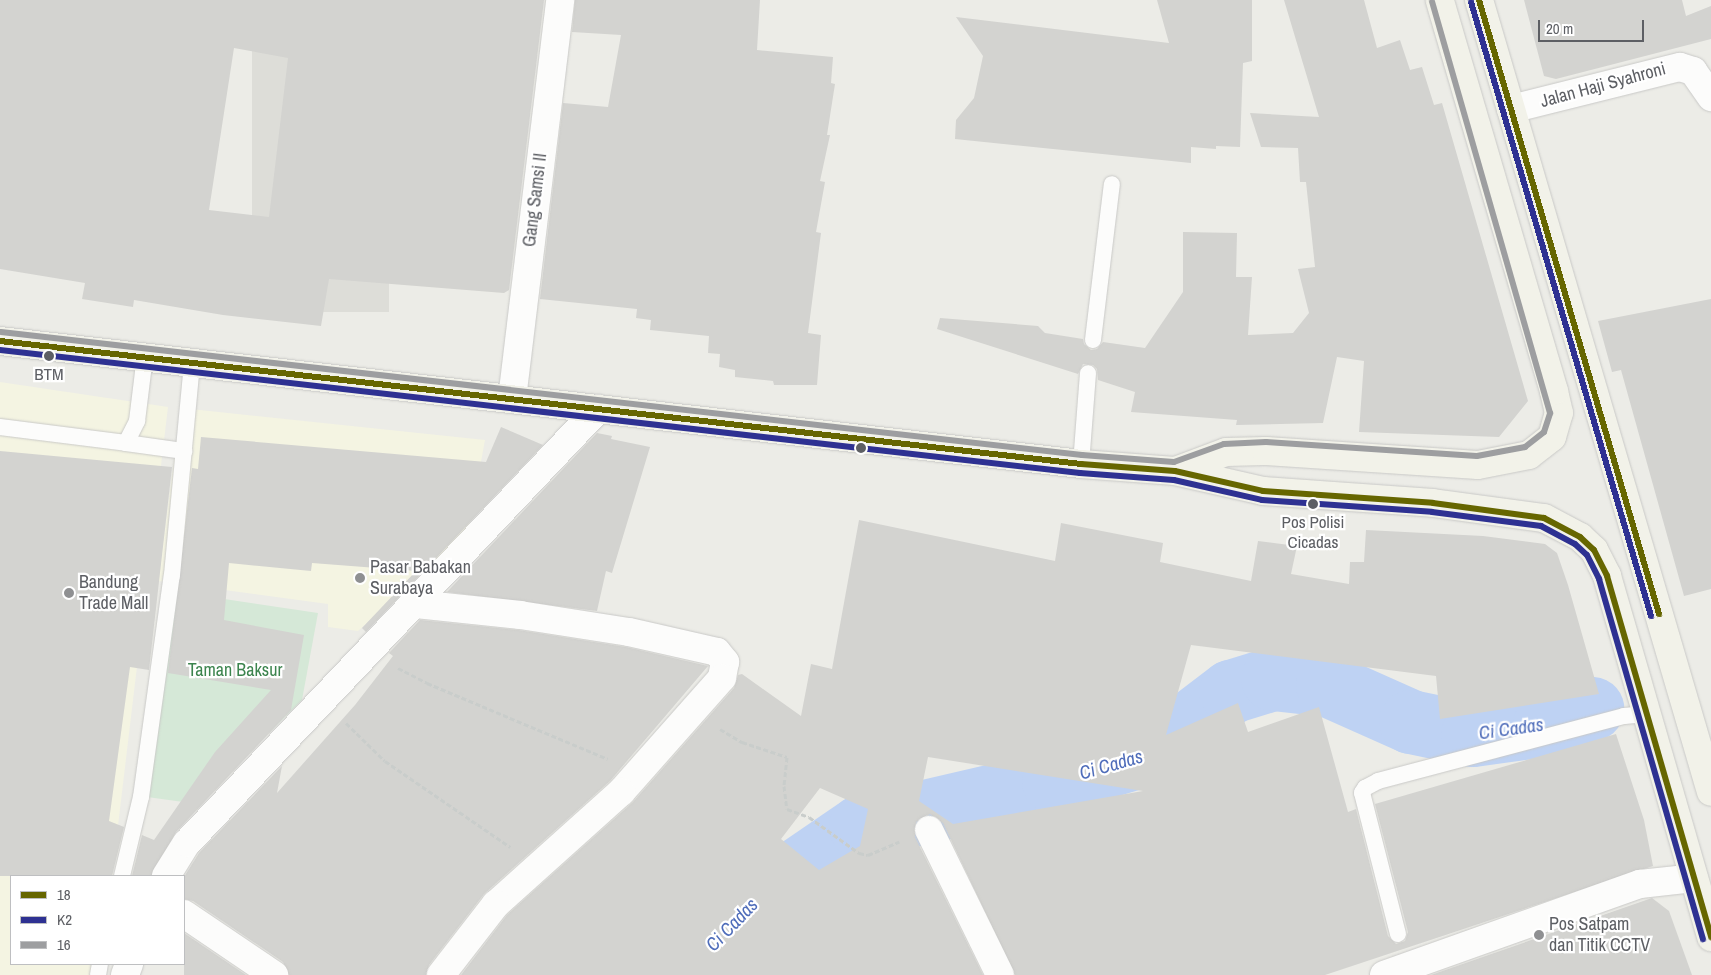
<!DOCTYPE html>
<html>
<head>
<meta charset="utf-8">
<style>
  body { margin:0 }
  #map { position:relative; width:1711px; height:975px; overflow:hidden; background:#ecece7; font-family:"Archivo Narrow",sans-serif }
  div>[style] { position:absolute }
  .commercial>* { inset:0; background:#f4f4e2 }
  .industrial>* { inset:0; background:#ddddd8; transform-origin:0 0 }
  .green>* { inset:0; background:#d5e8d7 }
  .river>* { height:64px; margin:-32px; padding:0 32px; transform-origin:32px; border-radius:32px; background:#bed2f3 }
  .building>* { inset:0; background:#d3d3d0 }
  .path>* { height:3px; margin-top:-1.5px; transform-origin:0; background:repeating-linear-gradient(90deg,#c9cdcb 0 5px,transparent 0 7.5px) }
  .roads { filter:drop-shadow(0 0 1px #c9c9c7) drop-shadow(0 0 1px #c9c9c7) }
  .lane>* { height:16px; margin:-8px; padding:0 8px; transform-origin:8px; border-radius:8px; background:#fcfcfb }
  .street>* { height:28px; margin:-14px; padding:0 14px; transform-origin:14px; border-radius:14px; background:#fcfcfb }
  .primary>* { height:28px; margin:-14px; padding:0 14px; transform-origin:14px; border-radius:14px; background:#f2f2e9 }
  .bus-1>* { height:6px; margin:-3px; padding:0 3px; transform-origin:3px; border-radius:3px; background:#660 }
  .bus-2>* { height:6px; margin:-3px; padding:0 3px; transform-origin:3px; border-radius:3px; background:#2e3192 }
  .bus-3>* { height:6px; margin:-3px; padding:0 3px; transform-origin:3px; border-radius:3px; background:#9d9ea0 }
  .dots>* { width:14px; height:14px; translate:-50% -50%; box-sizing:border-box; border:2px solid #fff; border-radius:50% }
  span { translate:-50% -50%; white-space:nowrap; text-align:center; line-height:1.15; -webkit-text-stroke:4.5px #fff; paint-order:stroke }
  .bus-label { font-size:17px; color:#5d5f64 }
  .street-label { font-size:18px; color:#5d5f64 }
  .poi-label { font-size:18px; color:#5d5f64 }
  .left { translate:0 -50%; text-align:left }
  .park-label { font-size:18px; color:#3c844e }
  .water-label { font-size:19px; color:#4f6dba; font-style:italic }
  .legend { position:absolute; left:10px; top:875px; width:175px; height:90px; box-sizing:border-box; background:#fff; border:1px solid #bebfc1; margin:0; padding:6px 9px; list-style:none; font-size:15px; color:#5d5f64 }
  .legend li { display:flex; align-items:center; gap:10px; height:25px }
  .legend b { width:25px; border:1px solid #bebfc1 }
  .scale { position:absolute; left:1538px; top:20px; width:106px; height:22px; box-sizing:border-box; border:2px solid #5d5f64; border-top:0; padding-left:6px; font-size:15px; line-height:18px; white-space:nowrap; color:#5d5f64; -webkit-text-stroke:4px #fff; paint-order:stroke }
</style>
</head>
<body>
<div id="map">
  <div class="commercial">
    <i style="clip-path:polygon(0 382px,168px 407px,112px 876px,11px 876px,11px 964px,95px 964px,93px 975px,0 975px)"></i>
    <i style="clip-path:polygon(181px 408px,485px 440px,468px 532px,358px 631px,328px 627px,328px 604px,158px 581px)"></i>
  </div>
  <div class="industrial">
    <i style="left:252px;top:0;width:137px;height:312px"></i>
  </div>
  <div class="green">
    <i style="clip-path:polygon(177px 592px,318px 613px,302px 700px,198px 804px,147px 797px)"></i>
  </div>
  <div class="river">
    <i style="left:684px;top:975px;width:110px;rotate:-46.1deg"></i>
    <i style="left:760px;top:896px;width:122px;rotate:-34.3deg"></i>
    <i style="left:861px;top:827px;width:198px;rotate:-13.1deg"></i>
    <i style="left:1054px;top:782px;width:101px;rotate:-16.6deg"></i>
    <i style="left:1151px;top:753px;width:101px;rotate:-37.3deg"></i>
    <i style="left:1231px;top:692px;width:44px;rotate:-17.2deg"></i>
    <i style="left:1273px;top:679px;width:55px;rotate:6.2deg"></i>
    <i style="left:1328px;top:685px;width:91px;rotate:24deg"></i>
    <i style="left:1411px;top:722px;width:63px;rotate:11.8deg"></i>
    <i style="left:1473px;top:735px;width:73px;rotate:-7.9deg"></i>
    <i style="left:1545px;top:725px;width:50px;rotate:-18.8deg"></i>
  </div>
  <div class="building">
    <i style="clip-path:polygon(evenodd,0 0,544px 0,509px 290px,504px 293px,329px 279px,321px 326px,223px 315px,134px 300px,133px 307px,82px 299px,85px 283px,0 269px,0 0,234px 48px,288px 58px,269px 217px,209px 210px,234px 48px)"></i>
    <i style="clip-path:polygon(575px 0,760px 0,757px 50px,833px 57px,831px 83px,835px 84px,827px 135px,830px 135px,820px 181px,825px 182px,816px 232px,821px 233px,808px 333px,821px 335px,817px 385px,774px 385px,773px 381px,735px 377px,735px 370px,719px 367px,720px 354px,708px 353px,709px 336px,650px 330px,651px 320px,636px 318px,637px 309px,540px 299px,563px 103px,608px 107px,621px 35px,572px 32px)"></i>
    <i style="clip-path:polygon(1157px 0,1252px 0,1252px 61px,1243px 63px,1240px 147px,1216px 146px,1216px 149px,1191px 147px,1191px 163px,955px 139px,956px 120px,974px 98px,983px 56px,956px 17px,1169px 43px)"></i>
    <i style="clip-path:polygon(1284px 0,1364px 0,1377px 48px,1400px 40px,1410px 70px,1422px 67px,1434px 105px,1442px 103px,1528px 401px,1499px 437px,1359px 432px,1364px 361px,1337px 357px,1323px 423px,1236px 425px,1237px 420px,1131px 412px,1135px 392px,1098px 380px,1097px 369px,1093px 365px,1083px 364px,1078px 374px,937px 329px,940px 318px,1038px 326px,1045px 333px,1083px 339px,1084px 344px,1091px 350px,1097px 349px,1103px 342px,1145px 348px,1183px 292px,1183px 232px,1237px 233px,1236px 277px,1252px 277px,1248px 335px,1293px 333px,1309px 313px,1298px 269px,1315px 267px,1306px 182px,1300px 182px,1298px 148px,1261px 147px,1250px 113px,1319px 117px)"></i>
    <i style="clip-path:polygon(1524px 0,1682px 0,1686px 16px,1711px 6px,1711px 39px,1556px 79px,1544px 76px)"></i>
    <i style="clip-path:polygon(1711px 299px,1711px 589px,1684px 596px,1621px 370px,1612px 372px,1598px 321px)"></i>
    <i style="clip-path:polygon(501px 427px,543px 445px,366px 632px,362px 628px,416px 571px,312px 563px,311px 571px,229px 563px,224px 620px,304px 635px,291px 710px,176px 832px,151px 876px,132px 876px,142px 835px,154px 840px,215px 752px,271px 690px,168px 673px,192px 468px,198px 469px,201px 437px,486px 462px)"></i>
    <i style="clip-path:polygon(597px 433px,612px 436px,611px 439px,650px 447px,612px 573px,606px 571px,597px 611px,447px 592px)"></i>
    <i style="clip-path:polygon(0 451px,172px 467px,149px 670px,130px 667px,109px 821px,124px 827px,112px 876px,0 876px)"></i>
    <i style="clip-path:polygon(evenodd,859px 520px,1055px 561px,1061px 523px,1163px 543px,1160px 562px,1251px 581px,1258px 541px,1297px 546px,1291px 574px,1349px 584px,1350px 562px,1364px 562px,1366px 530px,1483px 536px,1545px 544px,1557px 553px,1568px 585px,1599px 694px,1440px 719px,1436px 676px,1191px 645px,1166px 735px,1238px 703px,1248px 732px,1319px 707px,1348px 812px,1356px 809px,1388px 936px,1396px 944px,1405px 941px,1408px 932px,1375px 804px,1616px 734px,1644px 820px,1653px 866px,1325px 975px,1015px 975px,943px 823px,930px 814px,916px 822px,915px 837px,983px 975px,461px 975px,507px 915px,633px 802px,734px 688px,738px 675px,742px 674px,801px 716px,811px 664px,832px 669px,859px 520px,928px 757px,1143px 791px,953px 824px,919px 801px,928px 757px,859px 520px,820px 788px,868px 809px,860px 846px,819px 870px,781px 839px,820px 788px)"></i>
    <i style="clip-path:polygon(420px 620px,518px 630px,626px 647px,708px 666px,610px 781px,484px 894px,429px 965px,426px 975px,289px 975px,283px 962px,193px 901px,184px 899px,184px 877px,199px 853px,282px 766px,277px 793px,355px 705px,393px 656px,389px 653px)"></i>
    <i style="clip-path:polygon(1652px 898px,1669px 911px,1692px 975px,1431px 975px)"></i>
    <i style="clip-path:polygon(184px 933px,246px 975px,184px 975px)"></i>
  </div>
  <div class="path">
    <i style="left:398px;top:668px;width:33px;rotate:27deg"></i>
    <i style="left:427px;top:683px;width:196px;rotate:22.8deg"></i>
    <i style="left:346px;top:723px;width:54px;rotate:44.3deg"></i>
    <i style="left:385px;top:761px;width:152px;rotate:34.5deg"></i>
    <i style="left:720px;top:729px;width:26px;rotate:31deg"></i>
    <i style="left:742px;top:742px;width:47px;rotate:18.4deg"></i>
    <i style="left:787px;top:757px;width:29px;rotate:96deg"></i>
    <i style="left:784px;top:786px;width:23px;rotate:83deg"></i>
    <i style="left:787px;top:809px;width:23px;rotate:20deg"></i>
    <i style="left:809px;top:817px;width:62px;rotate:35.8deg"></i>
    <i style="left:859px;top:853px;width:9px;rotate:13deg"></i>
    <i style="left:868px;top:855px;width:34px;rotate:-23deg"></i>
  </div>
  <div class="roads">
    <div class="lane">
      <i style="left:1093px;top:340px;width:157px;rotate:-83.1deg"></i>
      <i style="left:0;top:427px;width:127px;rotate:7.2deg"></i>
      <i style="left:126px;top:443px;width:25px;rotate:-63deg"></i>
      <i style="left:137px;top:421px;width:65px;rotate:-83deg"></i>
      <i style="left:126px;top:443px;width:59px;rotate:7.9deg"></i>
      <i style="left:1081px;top:464px;width:91px;rotate:-85.6deg"></i>
      <i style="left:122px;top:876px;width:81px;rotate:-76.5deg"></i>
      <i style="left:141px;top:797px;width:224px;rotate:-82.1deg"></i>
      <i style="left:172px;top:575px;width:214px;rotate:-84.6deg"></i>
      <i style="left:1398px;top:934px;width:146px;rotate:-104.3deg"></i>
      <i style="left:1362px;top:793px;width:6px;rotate:-59deg"></i>
      <i style="left:1365px;top:788px;width:15px;rotate:-28deg"></i>
      <i style="left:1378px;top:781px;width:254px;rotate:-14.8deg"></i>
      <i style="left:1624px;top:716px;width:23px;rotate:-5deg"></i>
      <i style="left:98px;top:975px;width:11px;rotate:-80deg"></i>
    </div>
    <div class="street">
      <i style="left:1511px;top:109px;width:174px;rotate:-14deg"></i>
      <i style="left:1680px;top:67px;width:14px;rotate:17deg"></i>
      <i style="left:1693px;top:71px;width:32px;rotate:55deg"></i>
      <i style="left:512px;top:399px;width:402px;rotate:-83.1deg"></i>
      <i style="left:416px;top:604px;width:105px;rotate:6deg"></i>
      <i style="left:520px;top:615px;width:110px;rotate:8.9deg"></i>
      <i style="left:629px;top:632px;width:90px;rotate:12.8deg"></i>
      <i style="left:717px;top:652px;width:13px;rotate:51deg"></i>
      <i style="left:725px;top:662px;width:16px;rotate:101deg"></i>
      <i style="left:722px;top:678px;width:152px;rotate:131.5deg"></i>
      <i style="left:621px;top:792px;width:168px;rotate:138.1deg"></i>
      <i style="left:496px;top:904px;width:90px;rotate:127.8deg"></i>
      <i style="left:929px;top:830px;width:161px;rotate:63.9deg"></i>
      <i style="left:166px;top:876px;width:39px;rotate:-58deg"></i>
      <i style="left:187px;top:843px;width:598px;rotate:-46.56deg"></i>
      <i style="left:184px;top:914px;width:109px;rotate:34.1deg"></i>
      <i style="left:125px;top:975px;width:12px;rotate:-70deg"></i>
      <i style="left:1384px;top:975px;width:272px;rotate:-19.6deg"></i>
      <i style="left:1640px;top:884px;width:54px;rotate:-6.3deg"></i>
    </div>
    <div class="primary">
      <i style="left:1479px;top:0;width:825px;rotate:73.67deg"></i>
      <i style="left:0;top:341px;width:1088px;rotate:6.49deg"></i>
      <i style="left:1081px;top:464px;width:94px;rotate:4.3deg"></i>
      <i style="left:1175px;top:471px;width:90px;rotate:12.8deg"></i>
      <i style="left:1263px;top:491px;width:170px;rotate:4deg"></i>
      <i style="left:1433px;top:503px;width:112px;rotate:7.7deg"></i>
      <i style="left:1544px;top:518px;width:41px;rotate:27.8deg"></i>
      <i style="left:1580px;top:537px;width:19px;rotate:43deg"></i>
      <i style="left:1594px;top:550px;width:29px;rotate:63deg"></i>
      <i style="left:1607px;top:576px;width:376px;rotate:73.9deg"></i>
      <i style="left:1175px;top:471px;width:54px;rotate:-20.4deg"></i>
      <i style="left:1226px;top:452px;width:40px;rotate:-1.4deg"></i>
      <i style="left:1266px;top:451px;width:212px;rotate:3.8deg"></i>
      <i style="left:1478px;top:465px;width:52px;rotate:-11.1deg"></i>
      <i style="left:1529px;top:455px;width:29px;rotate:-38deg"></i>
      <i style="left:1552px;top:437px;width:25px;rotate:-74deg"></i>
      <i style="left:1559px;top:413px;width:23px;rotate:-103deg"></i>
      <i style="left:1554px;top:391px;width:407px;rotate:-106.3deg"></i>
    </div>
  </div>
  <div class="bus-1">
    <i style="left:1479px;top:0;width:640px;rotate:73.66deg"></i>
    <i style="left:0;top:341px;width:1088px;rotate:6.49deg"></i>
    <i style="left:1081px;top:464px;width:94px;rotate:4.3deg"></i>
    <i style="left:1175px;top:471px;width:90px;rotate:12.8deg"></i>
    <i style="left:1263px;top:491px;width:170px;rotate:4deg"></i>
    <i style="left:1433px;top:503px;width:112px;rotate:7.7deg"></i>
    <i style="left:1544px;top:518px;width:41px;rotate:27.8deg"></i>
    <i style="left:1580px;top:537px;width:19px;rotate:43deg"></i>
    <i style="left:1594px;top:550px;width:29px;rotate:63deg"></i>
    <i style="left:1607px;top:576px;width:376px;rotate:73.9deg"></i>
  </div>
  <div class="bus-2">
    <i style="left:1471px;top:2px;width:640px;rotate:73.66deg"></i>
    <i style="left:0;top:350px;width:1087px;rotate:6.5deg"></i>
    <i style="left:1080px;top:473px;width:94px;rotate:4.3deg"></i>
    <i style="left:1174px;top:480px;width:90px;rotate:12.8deg"></i>
    <i style="left:1262px;top:500px;width:170px;rotate:4deg"></i>
    <i style="left:1432px;top:512px;width:110px;rotate:7.3deg"></i>
    <i style="left:1541px;top:526px;width:38px;rotate:28deg"></i>
    <i style="left:1575px;top:544px;width:16px;rotate:43deg"></i>
    <i style="left:1587px;top:555px;width:27px;rotate:63deg"></i>
    <i style="left:1599px;top:579px;width:375px;rotate:73.9deg"></i>
  </div>
  <div class="bus-3">
    <i style="left:1px;top:332px;width:1088px;rotate:6.49deg"></i>
    <i style="left:1082px;top:455px;width:92px;rotate:4.4deg"></i>
    <i style="left:1174px;top:462px;width:53px;rotate:-19.8deg"></i>
    <i style="left:1224px;top:444px;width:42px;rotate:-2.7deg"></i>
    <i style="left:1266px;top:442px;width:211px;rotate:3.8deg"></i>
    <i style="left:1477px;top:456px;width:49px;rotate:-10.6deg"></i>
    <i style="left:1525px;top:447px;width:24px;rotate:-38deg"></i>
    <i style="left:1544px;top:432px;width:20px;rotate:-72deg"></i>
    <i style="left:1550px;top:413px;width:428px;rotate:-106deg"></i>
  </div>
  <div class="dots">
    <i style="left:49px;top:356px;background:#5d5f64"></i>
    <i style="left:861px;top:448px;background:#5d5f64"></i>
    <i style="left:1313px;top:504px;background:#5d5f64"></i>
    <i style="left:360px;top:578px;background:#8f9092"></i>
    <i style="left:69px;top:593px;background:#8f9092"></i>
    <i style="left:1539px;top:935px;background:#8f9092"></i>
  </div>
  <div class="bus-label">
    <span style="left:49px;top:374px">BTM</span>
    <span style="left:1313px;top:532px">Pos Polisi<br>Cicadas</span>
  </div>
  <div class="street-label">
    <span style="left:1603px;top:85px;rotate:-15deg">Jalan Haji Syahroni</span>
    <span style="left:535px;top:200px;rotate:-83deg">Gang Samsi II</span>
  </div>
  <div class="poi-label">
    <span class="left" style="left:370px;top:578px">Pasar Babakan<br>Surabaya</span>
    <span class="left" style="left:79px;top:593px">Bandung<br>Trade Mall</span>
    <span class="left" style="left:1549px;top:935px">Pos Satpam<br>dan Titik CCTV</span>
  </div>
  <div class="park-label">
    <span style="left:235px;top:670px">Taman Baksur</span>
  </div>
  <div class="water-label">
    <span style="left:1511px;top:729px;rotate:-8deg">Ci Cadas</span>
    <span style="left:1111px;top:765px;rotate:-16deg">Ci Cadas</span>
    <span style="left:732px;top:925px;rotate:-46deg">Ci Cadas</span>
  </div>
  <ul class="legend">
  <li><b style="height:6px;background:#660"></b>18</li>
  <li><b style="height:6px;background:#2e3192"></b>K2</li>
  <li><b style="height:6px;background:#9d9ea0"></b>16</li>
  </ul>
  <div class="scale">20 m</div>
</div>
</body>
</html>
